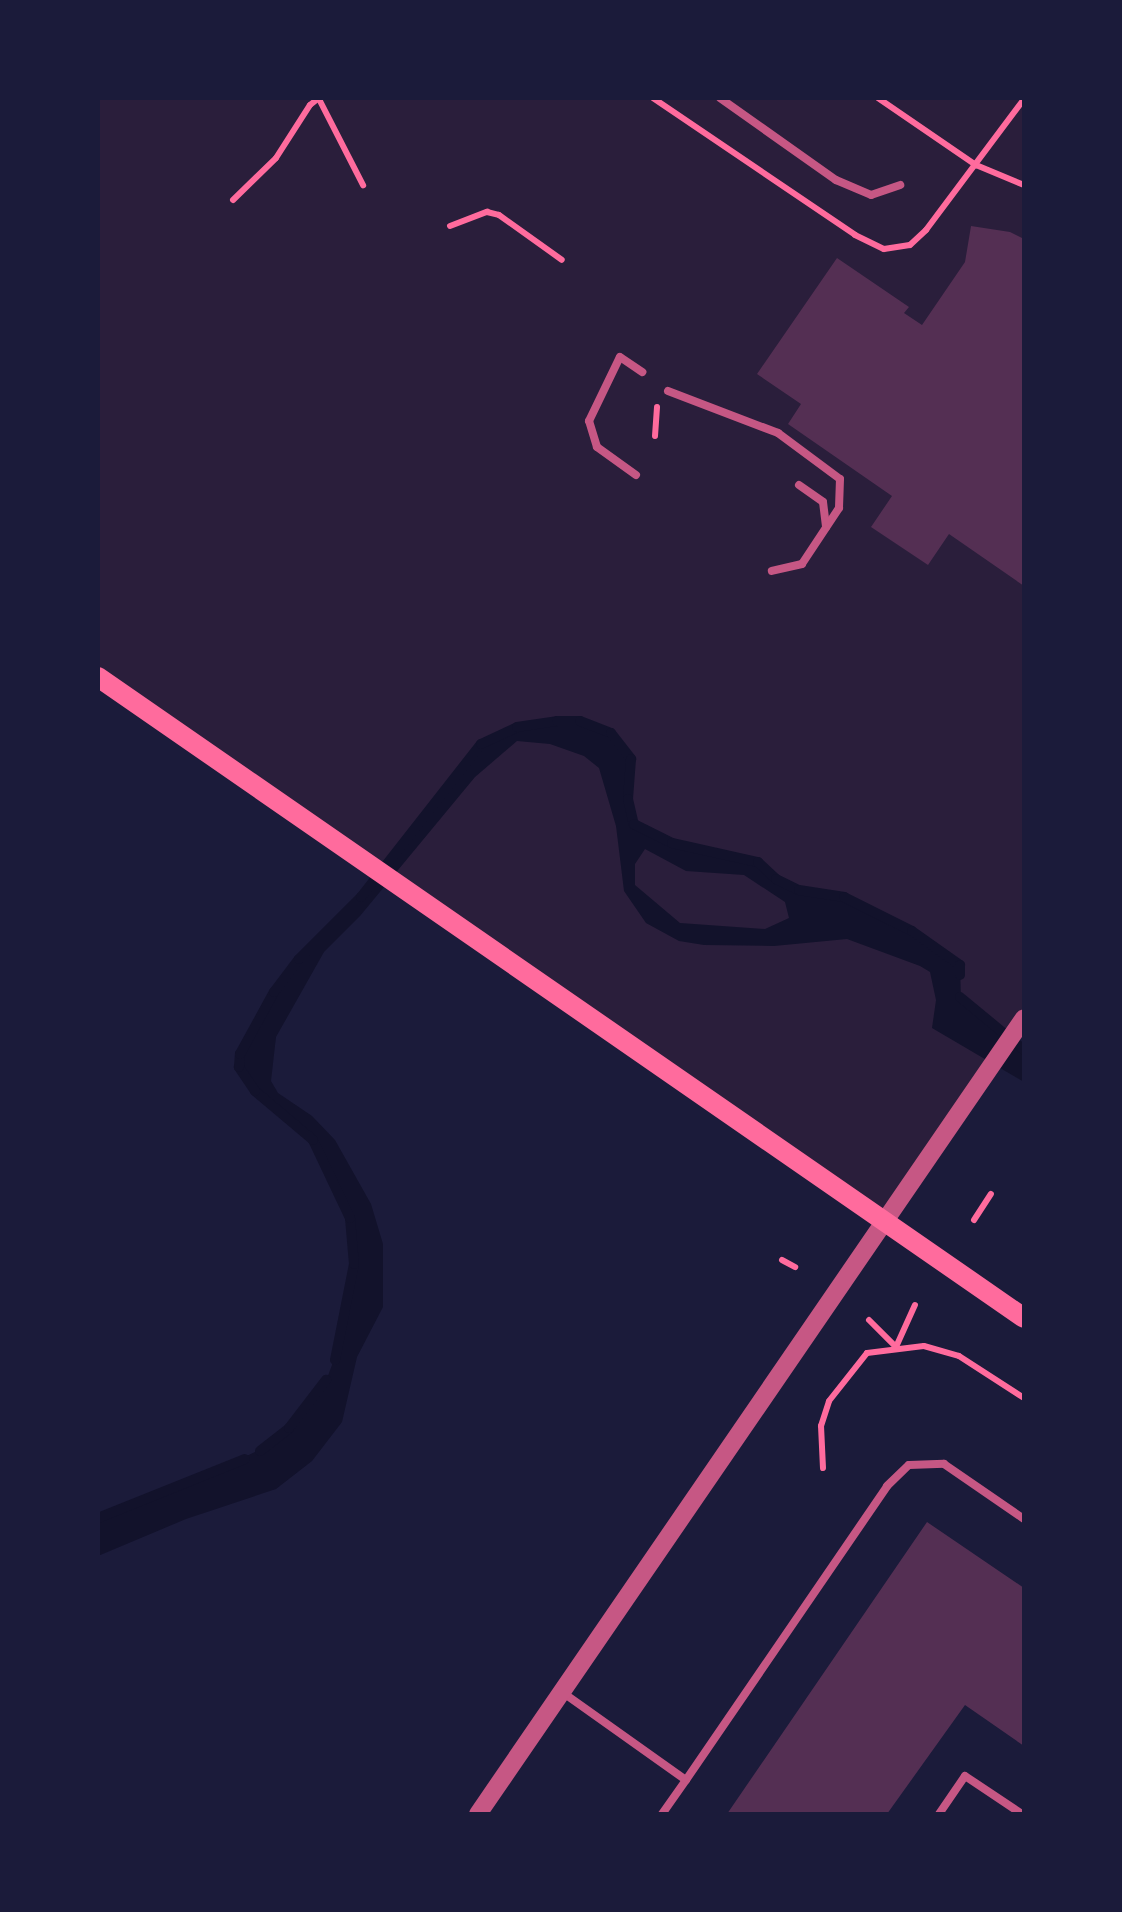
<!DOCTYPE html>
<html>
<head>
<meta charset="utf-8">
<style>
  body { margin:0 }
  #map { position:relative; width:1122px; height:1912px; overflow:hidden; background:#1b1b3a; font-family:"Space Grotesk",sans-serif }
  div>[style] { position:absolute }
  .green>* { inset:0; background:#2a1e3b }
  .water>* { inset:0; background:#12122b }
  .stream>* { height:10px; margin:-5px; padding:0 5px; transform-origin:5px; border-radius:5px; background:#12122b }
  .building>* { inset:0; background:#542f53 }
  .path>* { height:6px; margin:-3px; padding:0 3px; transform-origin:3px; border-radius:3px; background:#ff6b9d }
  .service>* { height:8px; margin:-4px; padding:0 4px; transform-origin:4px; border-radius:4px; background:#c65784 }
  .tertiary>* { height:18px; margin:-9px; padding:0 9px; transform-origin:9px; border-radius:9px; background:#c65784 }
  .secondary>* { height:20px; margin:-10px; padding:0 10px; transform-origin:10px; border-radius:10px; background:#ff6b9d }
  span { translate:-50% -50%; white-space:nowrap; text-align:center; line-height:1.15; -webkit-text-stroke:10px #1b1b3a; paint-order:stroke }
  .frame { position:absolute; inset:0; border:100px solid #1b1b3a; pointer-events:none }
</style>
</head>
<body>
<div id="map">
  <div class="green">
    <i style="clip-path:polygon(98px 98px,1024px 98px,1024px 1016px,880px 1212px,98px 667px)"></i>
  </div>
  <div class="water">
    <i style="clip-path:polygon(evenodd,557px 721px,580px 721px,618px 738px,633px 767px,628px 799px,634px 824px,649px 834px,736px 854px,799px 890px,844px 897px,912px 931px,960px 965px,961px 1000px,1024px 1050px,1024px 1082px,932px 1028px,936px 1000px,930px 972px,920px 966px,847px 939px,774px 946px,704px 945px,679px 941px,646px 923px,624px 891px,616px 826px,599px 768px,584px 756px,550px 744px,517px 741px,475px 777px,360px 916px,324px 952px,276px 1037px,271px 1081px,278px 1093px,312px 1116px,335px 1140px,371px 1204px,383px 1244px,383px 1307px,357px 1357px,342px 1422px,312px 1461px,276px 1489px,186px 1519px,98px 1556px,98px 1518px,188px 1484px,274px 1443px,326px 1381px,341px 1341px,354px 1264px,350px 1218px,313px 1140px,267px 1105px,241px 1072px,240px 1054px,256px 1021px,299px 959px,375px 880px,465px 759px,481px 744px,517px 727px,557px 721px,645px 849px,686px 871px,744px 875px,785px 902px,789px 918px,765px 929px,680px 923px,635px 885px,635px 864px,645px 849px)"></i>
  </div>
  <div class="stream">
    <i style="left:960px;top:997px;width:83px;rotate:39.6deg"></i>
    <i style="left:335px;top:1360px;width:98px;rotate:-78.8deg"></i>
    <i style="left:354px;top:1264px;width:46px;rotate:-95deg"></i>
    <i style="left:350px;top:1218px;width:86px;rotate:-115.4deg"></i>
    <i style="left:313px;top:1140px;width:76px;rotate:-139.8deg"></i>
    <i style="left:255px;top:1091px;width:29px;rotate:-124deg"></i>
    <i style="left:239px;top:1067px;width:13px;rotate:-86deg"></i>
    <i style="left:240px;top:1054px;width:71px;rotate:-61.3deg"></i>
    <i style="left:274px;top:992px;width:41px;rotate:-52.9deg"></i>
    <i style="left:299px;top:959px;width:88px;rotate:-45deg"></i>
    <i style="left:361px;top:897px;width:194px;rotate:-51.9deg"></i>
    <i style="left:481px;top:744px;width:40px;rotate:-25deg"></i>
    <i style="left:517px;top:727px;width:40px;rotate:-8.5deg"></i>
    <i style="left:557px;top:721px;width:23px"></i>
    <i style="left:580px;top:721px;width:33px;rotate:21deg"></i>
    <i style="left:611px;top:733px;width:33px;rotate:52deg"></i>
    <i style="left:631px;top:759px;width:40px;rotate:94.3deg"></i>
    <i style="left:628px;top:799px;width:26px;rotate:77deg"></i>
    <i style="left:634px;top:824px;width:42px;rotate:26.6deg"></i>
    <i style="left:672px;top:843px;width:88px;rotate:12.5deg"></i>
    <i style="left:758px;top:862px;width:25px;rotate:43deg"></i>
    <i style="left:776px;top:879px;width:25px;rotate:26deg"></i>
    <i style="left:799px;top:890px;width:46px;rotate:8.8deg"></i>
    <i style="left:844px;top:897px;width:76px;rotate:26.6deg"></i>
    <i style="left:912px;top:931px;width:59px;rotate:35.3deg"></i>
    <i style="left:960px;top:965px;width:10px;rotate:90deg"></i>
    <i style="left:260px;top:1451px;width:37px;rotate:-38deg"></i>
    <i style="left:289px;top:1428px;width:61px;rotate:-52.4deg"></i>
    <i style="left:98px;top:1518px;width:158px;rotate:-21.9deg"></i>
  </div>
  <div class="building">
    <i style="clip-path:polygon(971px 226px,1010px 232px,1024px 239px,1024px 586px,949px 534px,928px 565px,871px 527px,892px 496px,788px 424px,801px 404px,757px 374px,837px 258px,909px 307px,904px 313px,922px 325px,965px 262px)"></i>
    <i style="clip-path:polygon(927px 1522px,1024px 1588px,1024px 1746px,965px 1705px,887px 1814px,727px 1814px)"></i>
  </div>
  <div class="path">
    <i style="left:653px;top:98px;width:244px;rotate:34.1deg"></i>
    <i style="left:855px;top:235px;width:32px;rotate:26deg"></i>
    <i style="left:884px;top:249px;width:26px;rotate:-9deg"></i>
    <i style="left:910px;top:245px;width:22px;rotate:-43deg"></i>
    <i style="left:926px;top:230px;width:164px;rotate:-53.2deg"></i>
    <i style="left:878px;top:98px;width:119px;rotate:34.4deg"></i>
    <i style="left:976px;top:165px;width:52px;rotate:22.6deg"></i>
    <i style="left:319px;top:99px;width:97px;rotate:62.9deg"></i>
    <i style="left:233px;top:200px;width:60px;rotate:-44.3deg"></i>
    <i style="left:276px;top:158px;width:63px;rotate:-57.3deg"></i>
    <i style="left:310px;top:105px;width:11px;rotate:-38deg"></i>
    <i style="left:450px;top:226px;width:40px;rotate:-21deg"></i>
    <i style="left:487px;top:212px;width:12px;rotate:14deg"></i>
    <i style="left:499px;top:215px;width:77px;rotate:35.5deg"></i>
    <i style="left:655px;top:436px;width:29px;rotate:-86deg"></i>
    <i style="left:974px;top:1220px;width:31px;rotate:-57deg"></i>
    <i style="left:782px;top:1260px;width:15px;rotate:28deg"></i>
    <i style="left:869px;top:1320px;width:38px;rotate:45deg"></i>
    <i style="left:896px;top:1347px;width:46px;rotate:-65.7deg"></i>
    <i style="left:823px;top:1468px;width:42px;rotate:-92.7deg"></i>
    <i style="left:821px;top:1426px;width:26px;rotate:-72deg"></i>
    <i style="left:829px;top:1401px;width:61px;rotate:-51.6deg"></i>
    <i style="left:867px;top:1353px;width:57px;rotate:-7deg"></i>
    <i style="left:924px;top:1346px;width:36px;rotate:16deg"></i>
    <i style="left:959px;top:1356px;width:77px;rotate:32.9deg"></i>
  </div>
  <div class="service">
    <i style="left:720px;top:98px;width:142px;rotate:35.3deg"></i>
    <i style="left:836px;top:180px;width:38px;rotate:23deg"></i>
    <i style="left:871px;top:195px;width:31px;rotate:-19deg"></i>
    <i style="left:668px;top:391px;width:118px;rotate:20.9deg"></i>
    <i style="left:778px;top:433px;width:77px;rotate:36.6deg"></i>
    <i style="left:840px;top:479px;width:29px;rotate:92deg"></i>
    <i style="left:839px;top:508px;width:67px;rotate:123.5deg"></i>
    <i style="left:802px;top:564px;width:31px;rotate:167deg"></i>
    <i style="left:636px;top:475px;width:48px;rotate:-144.3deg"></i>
    <i style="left:597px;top:447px;width:27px;rotate:-107deg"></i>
    <i style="left:589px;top:421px;width:71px;rotate:-64.2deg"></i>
    <i style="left:620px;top:357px;width:27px;rotate:34deg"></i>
    <i style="left:799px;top:485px;width:29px;rotate:35deg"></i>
    <i style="left:823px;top:502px;width:25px;rotate:83deg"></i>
    <i style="left:562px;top:1692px;width:152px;rotate:35.4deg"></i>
    <i style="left:686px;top:1780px;width:42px;rotate:125.2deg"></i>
    <i style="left:686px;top:1780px;width:356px;rotate:-55.6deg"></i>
    <i style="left:887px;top:1486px;width:30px;rotate:-44deg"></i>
    <i style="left:909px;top:1465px;width:35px;rotate:-2deg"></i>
    <i style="left:944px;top:1464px;width:97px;rotate:34.5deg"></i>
    <i style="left:939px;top:1814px;width:46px;rotate:-55.6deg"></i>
    <i style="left:965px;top:1776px;width:69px;rotate:33.7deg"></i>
  </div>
  <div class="tertiary">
    <i style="left:478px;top:1814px;width:965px;rotate:-55.55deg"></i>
  </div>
  <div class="secondary">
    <i style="left:98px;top:677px;width:1126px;rotate:34.69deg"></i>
  </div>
  <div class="frame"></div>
</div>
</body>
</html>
